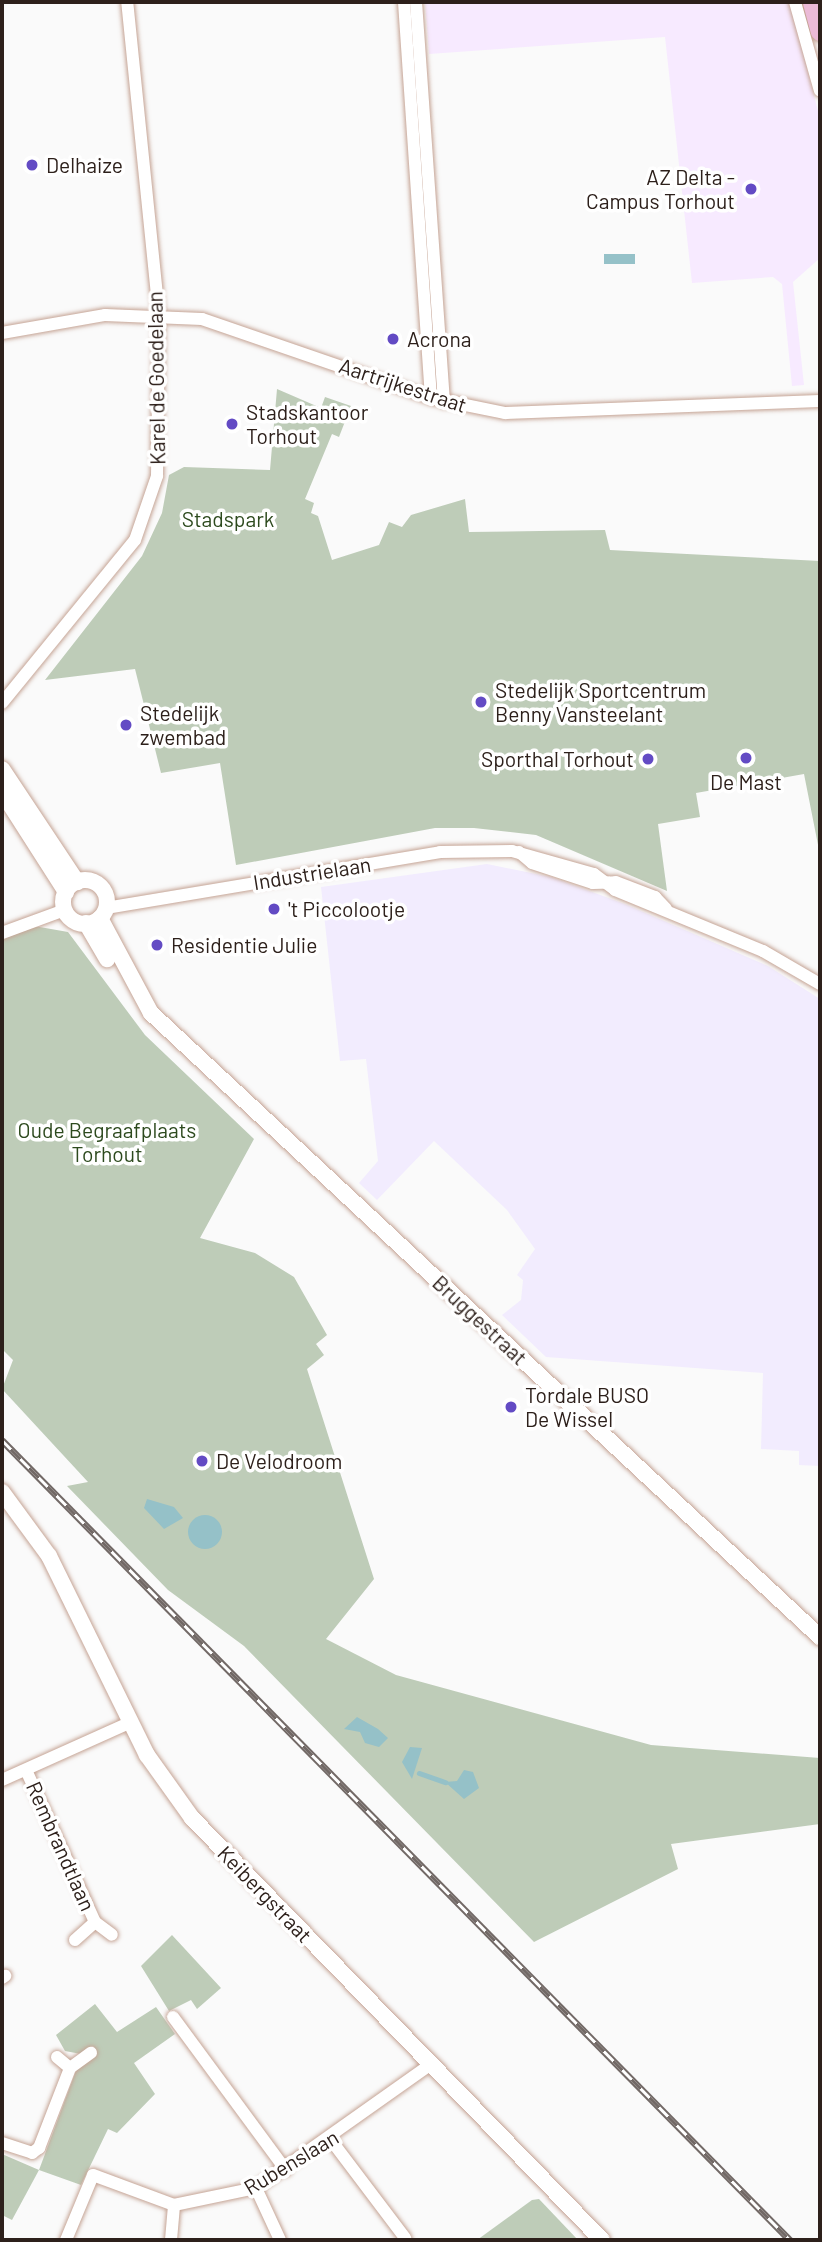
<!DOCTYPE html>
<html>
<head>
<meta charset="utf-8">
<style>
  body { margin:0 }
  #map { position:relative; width:822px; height:2242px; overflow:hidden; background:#fafafa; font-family:Barlow,sans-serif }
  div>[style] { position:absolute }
  .industrial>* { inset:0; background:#f2ecfe }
  .medical>* { inset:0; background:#f7eaff }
  .green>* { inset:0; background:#beccb8 }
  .water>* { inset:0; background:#95c1c8; transform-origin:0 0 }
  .round { border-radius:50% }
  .stream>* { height:4.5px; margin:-2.25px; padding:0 2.25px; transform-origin:2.25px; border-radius:2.25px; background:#95c1c8 }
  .roads { filter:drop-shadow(0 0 2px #c5a495) drop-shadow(0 0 2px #c5a495) }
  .minor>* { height:12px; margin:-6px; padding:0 6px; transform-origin:6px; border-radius:6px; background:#fff }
  .tertiary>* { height:16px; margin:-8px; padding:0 8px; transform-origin:8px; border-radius:8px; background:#fff }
  .tertiary>.ring { margin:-8px; padding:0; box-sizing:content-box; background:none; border:16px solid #fff; border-radius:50% }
  .primary>* { height:19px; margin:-9.5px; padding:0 9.5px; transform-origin:9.5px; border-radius:9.5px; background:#ebbad7 }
  .rail>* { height:7px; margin-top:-3.5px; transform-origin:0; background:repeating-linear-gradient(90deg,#fff 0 13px,#726966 0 26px); box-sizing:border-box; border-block:2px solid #726966 }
  .dots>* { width:19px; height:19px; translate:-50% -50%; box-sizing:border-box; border:4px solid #fff; border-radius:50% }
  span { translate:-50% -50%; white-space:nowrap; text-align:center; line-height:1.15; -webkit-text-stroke:7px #fff; paint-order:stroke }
  .poi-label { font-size:21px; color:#2d201b }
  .left { translate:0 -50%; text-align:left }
  .right { translate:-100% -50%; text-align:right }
  .street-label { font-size:21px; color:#2d201b }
  .park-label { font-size:21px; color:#2d4a1e }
  .frame { position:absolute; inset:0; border:4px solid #2d201b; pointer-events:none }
</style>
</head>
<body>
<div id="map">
  <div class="industrial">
    <i style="clip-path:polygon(487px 864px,551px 877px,625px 904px,768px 966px,820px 999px,820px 1466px,799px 1465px,799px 1451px,761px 1449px,763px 1373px,546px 1357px,502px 1315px,521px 1300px,523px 1280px,517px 1275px,535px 1249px,507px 1210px,434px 1141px,377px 1200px,359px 1183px,378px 1161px,366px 1059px,340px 1061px,321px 887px)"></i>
  </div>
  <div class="medical">
    <i style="clip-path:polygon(425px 2px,790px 2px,820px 119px,820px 258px,793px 282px,804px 385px,792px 386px,782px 284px,773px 277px,692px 283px,665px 37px,429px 54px)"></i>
  </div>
  <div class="green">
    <i style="clip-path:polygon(277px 389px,321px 408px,325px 397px,351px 406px,339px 437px,332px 434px,305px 499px,314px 503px,311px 513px,318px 516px,332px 560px,379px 545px,389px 522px,402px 527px,411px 515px,465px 499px,469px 532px,605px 530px,610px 550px,820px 561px,820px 855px,804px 774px,696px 793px,700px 817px,658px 824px,667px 891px,536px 835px,474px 828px,435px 828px,236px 865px,220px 763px,161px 773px,135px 669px,45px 680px,142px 556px,162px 513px,169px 475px,184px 467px,270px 470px)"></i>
    <i style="clip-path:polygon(34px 926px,68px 932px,145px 1035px,254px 1139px,200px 1238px,255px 1253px,294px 1277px,327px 1335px,316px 1344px,324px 1355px,307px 1369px,374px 1579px,326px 1639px,396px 1675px,651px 1745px,820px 1758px,820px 1824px,671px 1844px,678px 1869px,534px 1942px,244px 1646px,168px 1590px,67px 1486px,88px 1482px,2px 1389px,13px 1360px,2px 1349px,2px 940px)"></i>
    <i style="clip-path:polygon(172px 1935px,221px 1988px,197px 2009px,191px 2000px,169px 2011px,141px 1966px)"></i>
    <i style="clip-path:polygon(95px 2004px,117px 2032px,156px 2007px,175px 2034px,134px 2063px,155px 2094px,117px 2133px,108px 2129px,81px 2185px,39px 2170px,12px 2220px,2px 2215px,2px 2154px,39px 2170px,77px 2068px,97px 2053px,93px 2046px,81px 2054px,65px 2051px,56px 2035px)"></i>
    <i style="clip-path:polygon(539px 2199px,578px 2240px,477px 2240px,532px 2200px)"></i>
  </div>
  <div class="water">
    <i style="left:635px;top:254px;width:10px;height:31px;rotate:90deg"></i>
    <i style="clip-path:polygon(147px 1499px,174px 1507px,183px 1518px,164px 1529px,144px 1508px)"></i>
    <i class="round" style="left:188px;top:1515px;width:34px;height:34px"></i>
    <i style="clip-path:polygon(357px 1717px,378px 1729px,388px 1738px,379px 1747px,365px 1743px,360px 1732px,344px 1729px)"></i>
    <i style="clip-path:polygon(410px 1747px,422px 1748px,412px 1779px,402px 1762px)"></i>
    <i style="clip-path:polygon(464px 1770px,473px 1772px,479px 1788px,464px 1799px,445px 1782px,457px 1781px)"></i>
  </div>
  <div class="stream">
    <i style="left:419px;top:1773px;width:28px;rotate:19deg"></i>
  </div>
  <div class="roads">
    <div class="minor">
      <i style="left:404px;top:2px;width:397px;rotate:86.1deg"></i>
      <i style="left:416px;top:2px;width:401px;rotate:86deg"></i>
      <i style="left:795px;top:2px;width:92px;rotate:74.3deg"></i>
      <i style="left:2px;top:333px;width:105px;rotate:-9.9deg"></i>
      <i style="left:105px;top:315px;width:97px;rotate:2.4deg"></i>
      <i style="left:202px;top:319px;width:242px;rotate:19deg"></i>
      <i style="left:431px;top:398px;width:76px;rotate:11.5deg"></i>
      <i style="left:505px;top:413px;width:315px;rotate:-2.2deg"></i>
      <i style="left:2px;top:703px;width:210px;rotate:-50.8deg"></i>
      <i style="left:135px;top:540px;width:68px;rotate:-71deg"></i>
      <i style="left:157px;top:476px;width:161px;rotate:-89.3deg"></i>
      <i style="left:159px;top:315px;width:315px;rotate:-95.8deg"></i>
      <i style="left:519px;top:852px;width:17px;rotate:40deg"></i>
      <i style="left:532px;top:863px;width:64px;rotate:18.2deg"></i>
      <i style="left:593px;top:883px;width:23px;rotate:-2deg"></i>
      <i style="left:616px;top:882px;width:42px;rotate:21deg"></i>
      <i style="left:655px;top:897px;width:16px;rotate:47deg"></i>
      <i style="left:106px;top:908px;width:339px;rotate:-9.5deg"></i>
      <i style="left:440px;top:852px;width:72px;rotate:-0.8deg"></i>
      <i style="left:512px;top:851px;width:85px;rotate:15.7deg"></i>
      <i style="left:594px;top:874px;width:26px;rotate:37deg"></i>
      <i style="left:615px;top:890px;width:160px;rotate:22.4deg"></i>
      <i style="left:763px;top:951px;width:66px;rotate:30.1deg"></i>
      <i style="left:2px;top:933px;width:67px;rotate:-20.1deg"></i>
      <i style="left:26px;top:1770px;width:167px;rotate:65.6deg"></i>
      <i style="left:95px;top:1922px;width:21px;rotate:37deg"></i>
      <i style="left:2px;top:1780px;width:141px;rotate:-24.2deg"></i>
      <i style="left:75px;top:1940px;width:27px;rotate:-42deg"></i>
      <i style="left:2px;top:1978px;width:4px;rotate:-34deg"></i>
      <i style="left:173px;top:2017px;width:190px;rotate:53.6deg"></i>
      <i style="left:70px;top:2068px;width:26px;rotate:-36deg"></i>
      <i style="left:331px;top:2140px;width:123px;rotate:52.9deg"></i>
      <i style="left:2px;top:2143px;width:32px;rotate:18deg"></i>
      <i style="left:32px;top:2153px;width:9px;rotate:-36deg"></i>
      <i style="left:39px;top:2148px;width:86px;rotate:-68.8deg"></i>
      <i style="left:70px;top:2068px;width:17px;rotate:-140deg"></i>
      <i style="left:256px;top:2188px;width:57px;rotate:65.2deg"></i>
      <i style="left:66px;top:2240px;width:70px;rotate:-67.4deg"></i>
      <i style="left:93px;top:2175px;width:86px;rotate:20.3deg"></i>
      <i style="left:174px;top:2205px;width:84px;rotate:-11.7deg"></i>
      <i style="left:256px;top:2188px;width:214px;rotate:-35.3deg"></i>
      <i style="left:171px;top:2240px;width:35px;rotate:-85deg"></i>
    </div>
    <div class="tertiary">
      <i style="left:2px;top:769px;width:136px;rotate:56.4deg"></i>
      <i style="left:2px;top:792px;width:119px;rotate:57.4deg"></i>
      <i class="ring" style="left:63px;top:880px;width:28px;height:28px"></i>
      <i style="left:100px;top:918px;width:108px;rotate:61.8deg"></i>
      <i style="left:151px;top:1013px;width:915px;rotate:43.01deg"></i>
      <i style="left:86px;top:923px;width:42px;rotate:59.7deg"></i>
      <i style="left:2px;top:1492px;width:79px;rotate:53.7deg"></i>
      <i style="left:49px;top:1556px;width:222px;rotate:63.8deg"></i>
      <i style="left:147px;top:1755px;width:77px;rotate:54.5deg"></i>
      <i style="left:192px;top:1818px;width:588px;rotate:45.83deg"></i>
    </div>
    <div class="primary">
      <i style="left:812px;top:2px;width:30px;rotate:75deg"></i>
    </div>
  </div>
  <div class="rail">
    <i style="left:2px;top:1440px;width:1123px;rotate:45.43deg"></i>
  </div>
  <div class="dots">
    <i style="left:32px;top:165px;background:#634bc4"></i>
    <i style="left:751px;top:189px;background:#634bc4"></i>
    <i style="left:393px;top:339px;background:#634bc4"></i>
    <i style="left:232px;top:424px;background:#634bc4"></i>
    <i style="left:481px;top:702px;background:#634bc4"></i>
    <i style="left:126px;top:725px;background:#634bc4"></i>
    <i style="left:746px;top:758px;background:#634bc4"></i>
    <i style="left:648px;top:759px;background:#634bc4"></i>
    <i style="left:274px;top:909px;background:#634bc4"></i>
    <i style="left:157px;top:945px;background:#634bc4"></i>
    <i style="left:511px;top:1407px;background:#634bc4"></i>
    <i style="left:202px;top:1461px;background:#634bc4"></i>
  </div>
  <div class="poi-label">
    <span class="left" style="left:46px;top:165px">Delhaize</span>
    <span class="right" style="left:735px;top:189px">AZ Delta -<br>Campus Torhout</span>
    <span class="left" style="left:407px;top:339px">Acrona</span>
    <span class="left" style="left:246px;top:424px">Stadskantoor<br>Torhout</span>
    <span class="left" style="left:495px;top:702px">Stedelijk Sportcentrum<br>Benny Vansteelant</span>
    <span class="left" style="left:140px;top:725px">Stedelijk<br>zwembad</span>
    <span class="right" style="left:634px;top:759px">Sporthal Torhout</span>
    <span style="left:746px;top:782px">De Mast</span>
    <span class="left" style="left:288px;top:909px">'t Piccolootje</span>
    <span class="left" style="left:171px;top:945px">Residentie Julie</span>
    <span class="left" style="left:525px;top:1407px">Tordale BUSO<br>De Wissel</span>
    <span class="left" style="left:216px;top:1461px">De Velodroom</span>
  </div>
  <div class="street-label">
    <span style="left:156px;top:378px;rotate:-91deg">Karel de Goedelaan</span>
    <span style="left:403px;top:385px;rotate:18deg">Aartrijkestraat</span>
    <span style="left:312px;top:873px;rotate:-9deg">Industrielaan</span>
    <span style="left:480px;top:1320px;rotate:43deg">Bruggestraat</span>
    <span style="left:61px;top:1846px;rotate:66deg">Rembrandtlaan</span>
    <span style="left:265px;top:1894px;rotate:46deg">Keibergstraat</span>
    <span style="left:291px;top:2162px;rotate:-31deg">Rubenslaan</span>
  </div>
  <div class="park-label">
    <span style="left:228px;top:519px">Stadspark</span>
    <span style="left:107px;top:1142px">Oude Begraafplaats<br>Torhout</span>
  </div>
  <div class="frame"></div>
</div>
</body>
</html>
